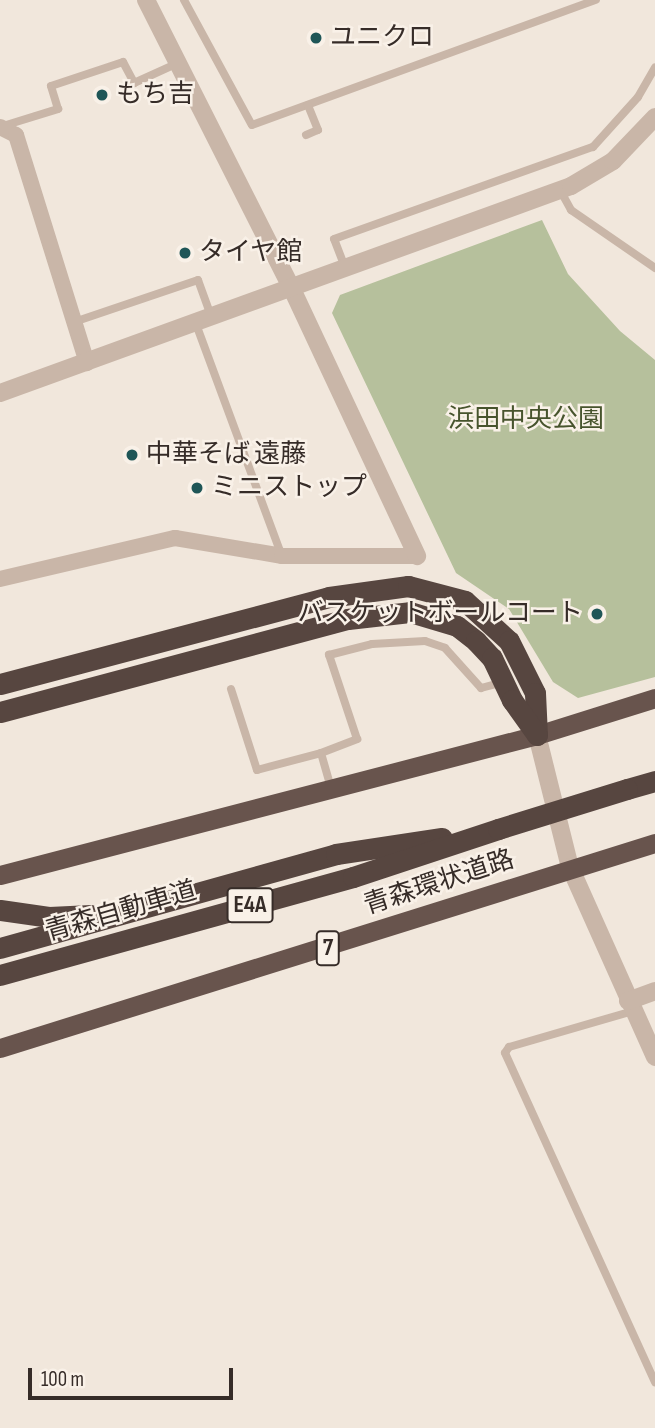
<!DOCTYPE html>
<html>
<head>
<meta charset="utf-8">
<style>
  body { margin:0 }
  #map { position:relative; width:655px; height:1428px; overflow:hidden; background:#f1e7dc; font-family:"Sofia Sans Condensed","Noto Sans JP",sans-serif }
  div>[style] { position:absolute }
  .green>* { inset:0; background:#b6c09c }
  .service>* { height:8px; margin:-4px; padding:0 4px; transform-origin:4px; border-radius:4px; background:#c9b6a8 }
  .minor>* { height:16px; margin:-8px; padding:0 8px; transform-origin:8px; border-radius:8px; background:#c9b6a8 }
  .tertiary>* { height:18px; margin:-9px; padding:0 9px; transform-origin:9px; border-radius:9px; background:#c9b6a8 }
  .trunk>* { height:19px; margin:-9.5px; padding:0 9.5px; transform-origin:9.5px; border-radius:9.5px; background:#68544d }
  .motorway>* { height:21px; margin:-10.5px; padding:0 10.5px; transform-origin:10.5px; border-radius:10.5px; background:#574640 }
  .motorway-bridge>* { height:21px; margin:-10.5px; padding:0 10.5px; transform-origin:10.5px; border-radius:10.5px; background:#574640 }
  .dots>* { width:19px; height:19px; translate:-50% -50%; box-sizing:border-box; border:4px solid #f9f1e8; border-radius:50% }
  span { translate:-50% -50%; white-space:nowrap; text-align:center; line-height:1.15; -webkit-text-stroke:5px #f9f1e8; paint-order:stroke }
  .shield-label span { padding:2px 5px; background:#f9f1e8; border:2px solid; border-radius:5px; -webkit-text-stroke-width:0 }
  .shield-label { font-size:24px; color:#362c28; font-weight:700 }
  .poi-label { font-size:26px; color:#362c28 }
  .left { translate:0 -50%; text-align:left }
  .right { translate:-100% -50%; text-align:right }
  .park-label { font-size:26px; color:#47542d }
  .street-label { font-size:26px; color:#362c28 }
  .scale { position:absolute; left:28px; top:1368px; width:205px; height:32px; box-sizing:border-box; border:4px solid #362c28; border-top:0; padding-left:9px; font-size:21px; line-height:24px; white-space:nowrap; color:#362c28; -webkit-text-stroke:5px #f9f1e8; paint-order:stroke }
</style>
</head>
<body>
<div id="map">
  <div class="green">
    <i style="clip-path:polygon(542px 220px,568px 274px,620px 331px,655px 360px,655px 677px,578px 698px,553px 682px,509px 609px,456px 573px,332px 313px,340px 295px)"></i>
  </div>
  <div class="service">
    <i style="left:184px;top:0;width:142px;rotate:61.5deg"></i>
    <i style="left:252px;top:125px;width:366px;rotate:-20deg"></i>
    <i style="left:3px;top:126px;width:58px;rotate:-17.2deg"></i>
    <i style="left:58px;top:109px;width:24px;rotate:-107deg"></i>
    <i style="left:51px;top:86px;width:76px;rotate:-18.4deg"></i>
    <i style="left:123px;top:62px;width:24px;rotate:62deg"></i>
    <i style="left:134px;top:83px;width:48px;rotate:-24.4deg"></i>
    <i style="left:306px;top:135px;width:13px;rotate:-23deg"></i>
    <i style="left:318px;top:130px;width:27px;rotate:-112deg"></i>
    <i style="left:560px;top:190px;width:23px;rotate:61deg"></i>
    <i style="left:571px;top:210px;width:102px;rotate:34.6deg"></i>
    <i style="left:346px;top:270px;width:33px;rotate:-111deg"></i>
    <i style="left:334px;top:239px;width:275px;rotate:-19.6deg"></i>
    <i style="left:593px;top:147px;width:67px;rotate:-48deg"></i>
    <i style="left:638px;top:97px;width:34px;rotate:-60deg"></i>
    <i style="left:74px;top:322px;width:131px;rotate:-18.7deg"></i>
    <i style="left:198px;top:280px;width:37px;rotate:70deg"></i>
    <i style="left:196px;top:324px;width:247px;rotate:69.7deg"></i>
    <i style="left:231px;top:689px;width:85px;rotate:72.2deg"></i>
    <i style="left:257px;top:770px;width:66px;rotate:-14.9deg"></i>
    <i style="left:321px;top:753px;width:35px;rotate:74deg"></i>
    <i style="left:321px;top:753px;width:39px;rotate:-21deg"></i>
    <i style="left:357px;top:739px;width:89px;rotate:-108.4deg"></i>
    <i style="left:329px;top:655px;width:44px;rotate:-14.3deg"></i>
    <i style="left:372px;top:644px;width:53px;rotate:-3.2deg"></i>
    <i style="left:425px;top:641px;width:21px;rotate:19deg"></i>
    <i style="left:445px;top:648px;width:54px;rotate:48deg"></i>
    <i style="left:481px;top:688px;width:23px;rotate:-15deg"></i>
    <i style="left:633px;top:1011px;width:129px;rotate:163.8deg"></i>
    <i style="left:509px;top:1047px;width:7px;rotate:124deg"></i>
    <i style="left:505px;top:1053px;width:362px;rotate:65.5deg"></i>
  </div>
  <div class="minor">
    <i style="left:0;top:127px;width:18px;rotate:27deg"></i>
    <i style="left:16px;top:135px;width:239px;rotate:72.7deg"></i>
    <i style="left:0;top:579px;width:180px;rotate:-13.2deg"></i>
    <i style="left:175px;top:538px;width:109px;rotate:9.5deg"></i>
    <i style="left:282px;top:556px;width:135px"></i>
  </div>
  <div class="tertiary">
    <i style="left:146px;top:0;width:324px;rotate:63.2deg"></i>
    <i style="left:292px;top:289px;width:295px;rotate:64.9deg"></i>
    <i style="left:0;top:393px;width:607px;rotate:-19.93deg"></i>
    <i style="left:571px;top:186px;width:49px;rotate:-30.8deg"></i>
    <i style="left:613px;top:161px;width:61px;rotate:-46.3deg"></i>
    <i style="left:537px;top:735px;width:136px;rotate:76deg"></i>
    <i style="left:570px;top:867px;width:208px;rotate:65.9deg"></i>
    <i style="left:628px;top:1001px;width:29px;rotate:-20deg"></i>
  </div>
  <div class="trunk">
    <i style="left:0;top:875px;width:555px;rotate:-14.61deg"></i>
    <i style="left:537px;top:735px;width:124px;rotate:-17.4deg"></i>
    <i style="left:0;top:1048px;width:686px;rotate:-17.38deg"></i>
  </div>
  <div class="motorway">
    <i style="left:0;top:684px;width:340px;rotate:-14.8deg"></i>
    <i style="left:329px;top:597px;width:80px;rotate:-7.9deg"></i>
    <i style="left:408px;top:586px;width:59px;rotate:14.7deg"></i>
    <i style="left:465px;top:601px;width:59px;rotate:42.3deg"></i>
    <i style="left:509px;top:641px;width:58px;rotate:63.4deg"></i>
    <i style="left:535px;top:693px;width:42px;rotate:87.3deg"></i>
    <i style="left:0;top:712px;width:360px;rotate:-15deg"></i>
    <i style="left:348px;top:619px;width:62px;rotate:-6.4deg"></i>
    <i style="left:410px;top:612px;width:49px;rotate:16.6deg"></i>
    <i style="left:457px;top:626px;width:24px;rotate:38deg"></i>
    <i style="left:476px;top:641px;width:23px;rotate:47deg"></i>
    <i style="left:492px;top:658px;width:47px;rotate:64.5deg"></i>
    <i style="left:512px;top:700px;width:43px;rotate:54.5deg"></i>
    <i style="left:627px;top:789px;width:29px;rotate:-16deg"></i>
    <i style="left:0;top:910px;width:49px;rotate:8.1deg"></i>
    <i style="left:49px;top:917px;width:42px;rotate:-2.7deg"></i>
    <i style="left:0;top:948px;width:349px;rotate:-15.6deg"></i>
    <i style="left:336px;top:854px;width:107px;rotate:-8.6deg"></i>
    <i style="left:0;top:975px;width:366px;rotate:-15.5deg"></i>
    <i style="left:353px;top:877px;width:153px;rotate:-18.3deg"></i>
  </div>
  <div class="motorway-bridge">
    <i style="left:498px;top:829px;width:135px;rotate:-17.2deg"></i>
  </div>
  <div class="dots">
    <i style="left:316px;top:38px;background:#1f5657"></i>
    <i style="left:102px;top:95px;background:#1f5657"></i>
    <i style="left:185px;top:253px;background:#1f5657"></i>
    <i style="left:132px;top:455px;background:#1f5657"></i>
    <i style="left:197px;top:488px;background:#1f5657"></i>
    <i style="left:597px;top:614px;background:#1f5657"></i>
  </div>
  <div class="shield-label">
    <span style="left:250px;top:905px">E4A</span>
    <span style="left:328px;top:948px">7</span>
  </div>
  <div class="poi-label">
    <span class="left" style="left:330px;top:38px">ユニクロ</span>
    <span class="left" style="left:116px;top:95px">もち吉</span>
    <span class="left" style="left:199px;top:253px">タイヤ館</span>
    <span class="left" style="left:146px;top:455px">中華そば 遠藤</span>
    <span class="left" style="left:211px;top:488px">ミニストップ</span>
    <span class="right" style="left:583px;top:614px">バスケットボールコート</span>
  </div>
  <div class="park-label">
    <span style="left:526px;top:420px">浜田中央公園</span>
  </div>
  <div class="street-label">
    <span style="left:439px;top:883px;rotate:-18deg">青森環状道路</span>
    <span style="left:121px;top:912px;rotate:-16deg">青森自動車道</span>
  </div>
  <div class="scale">100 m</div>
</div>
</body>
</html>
